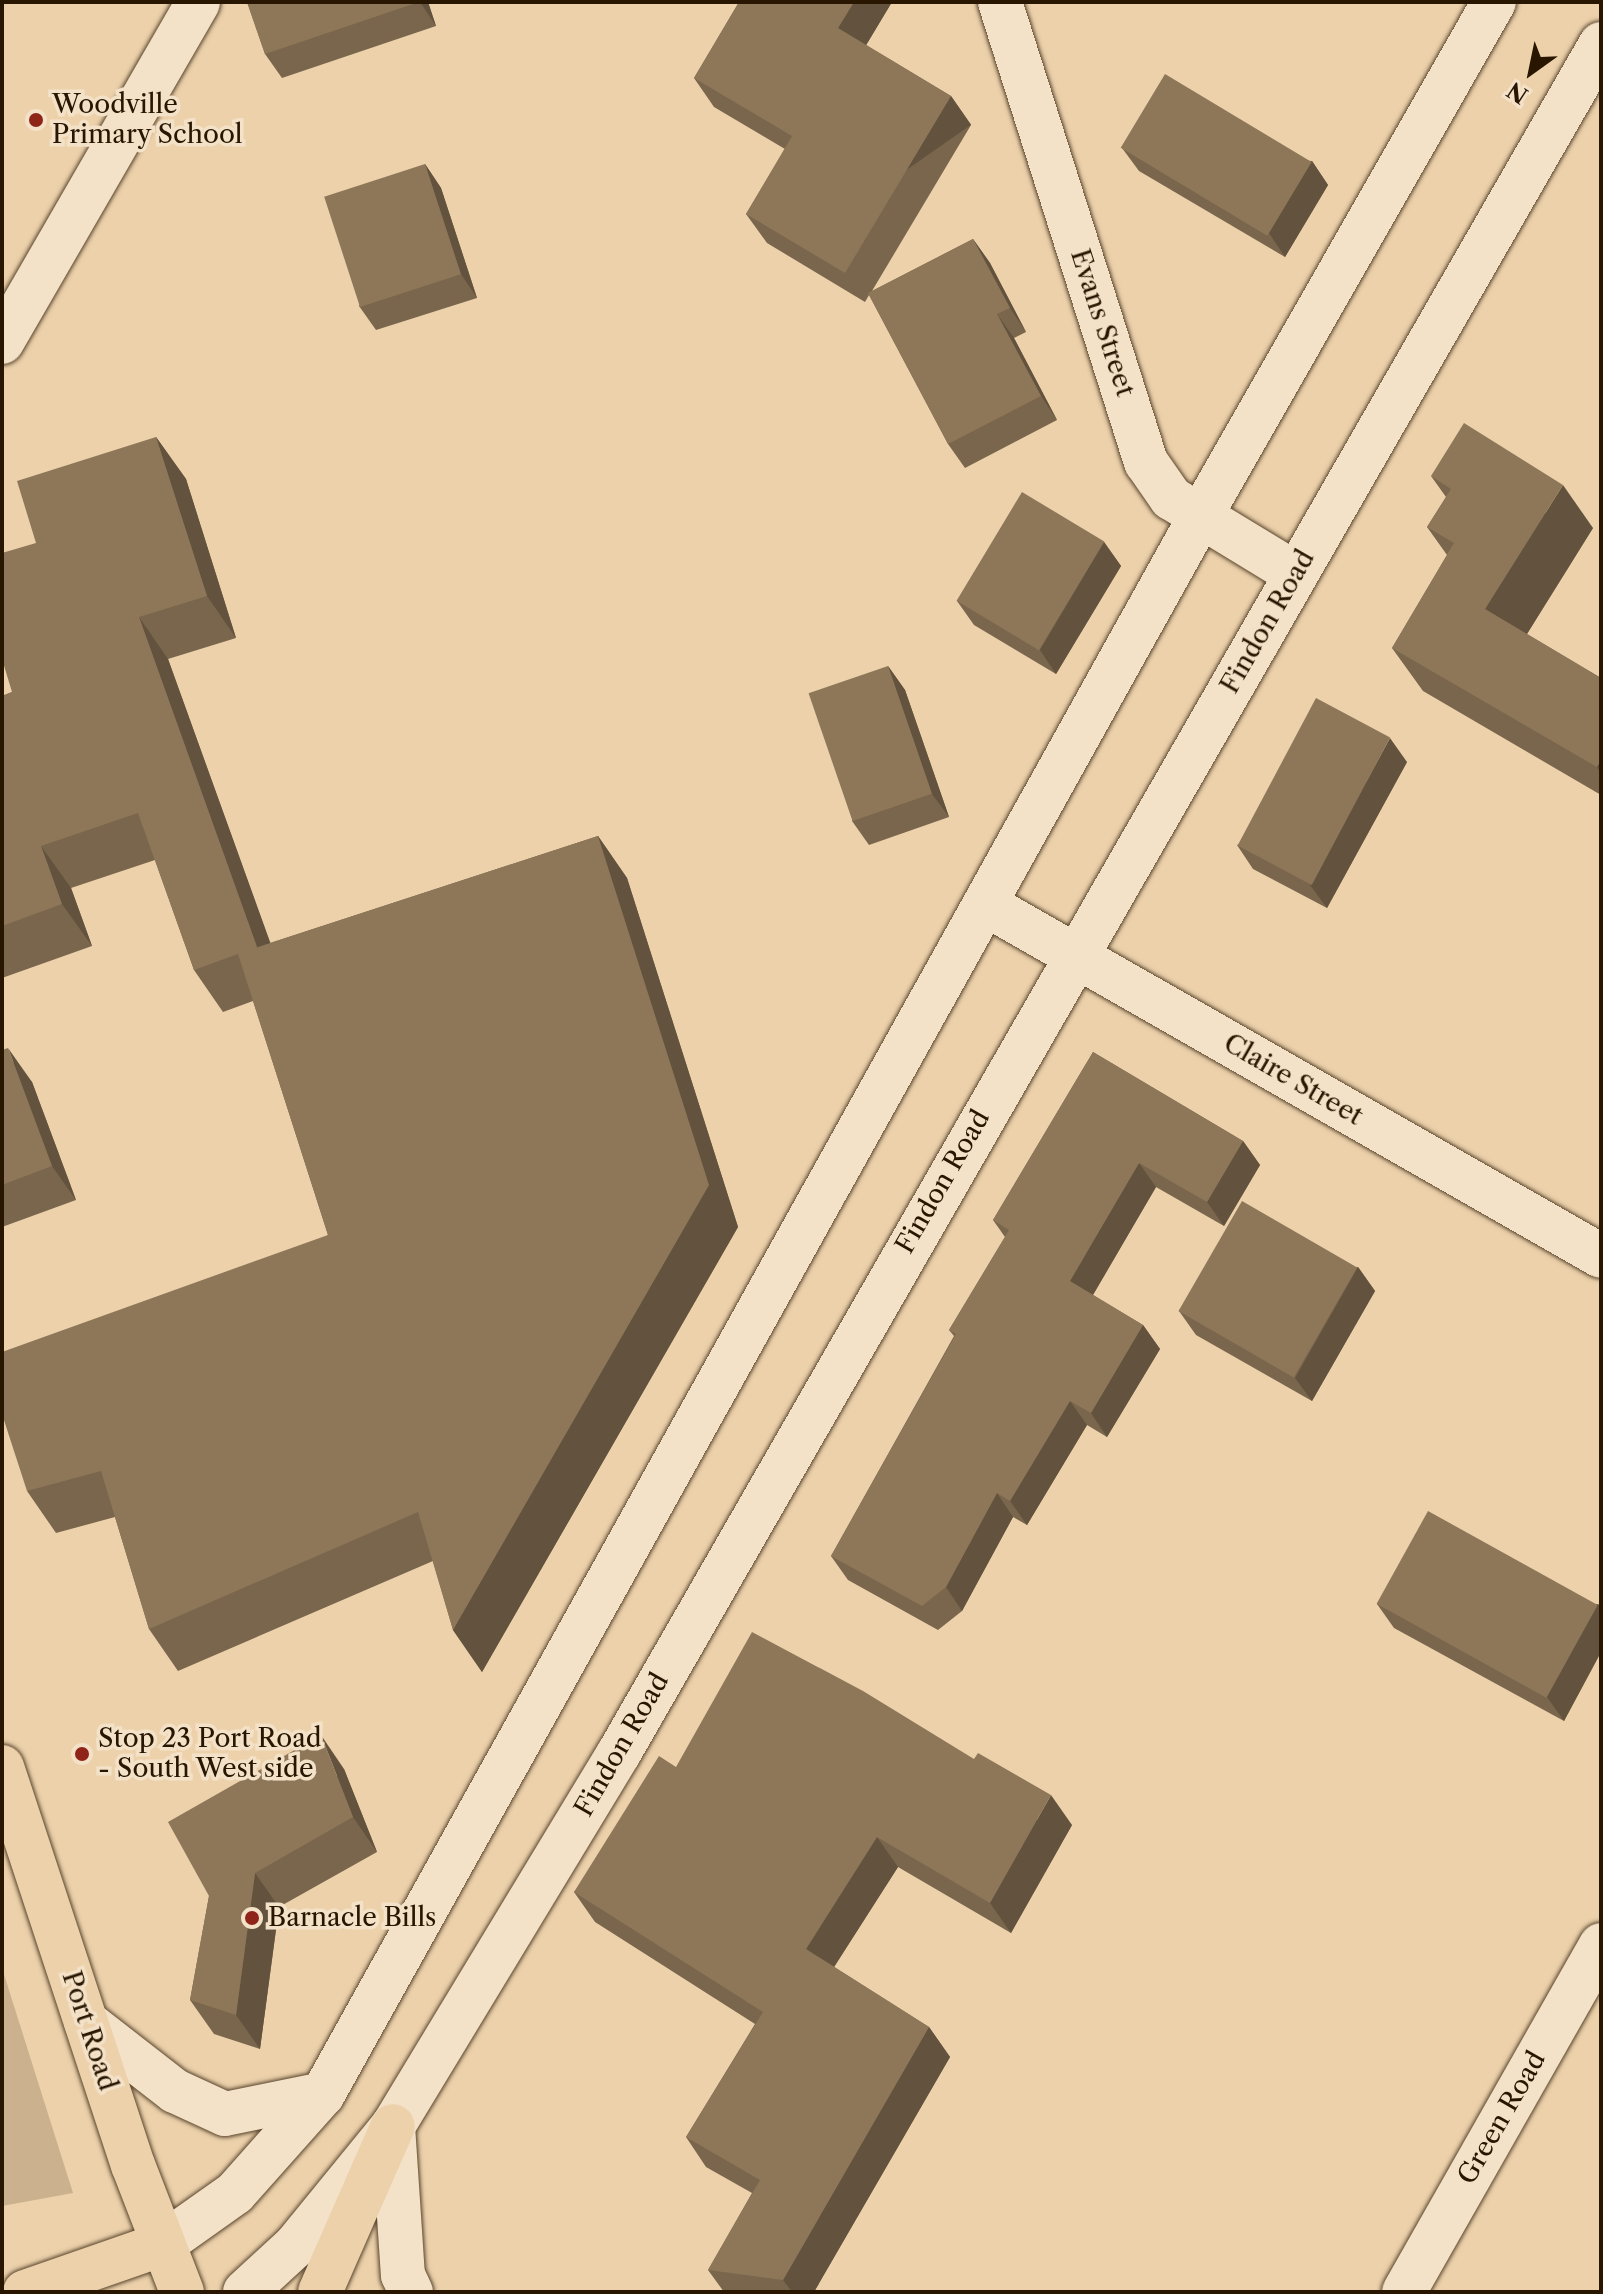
<!DOCTYPE html>
<html>
<head>
<meta charset="utf-8">
<style>
  body { margin:0 }
  #map { position:relative; width:1603px; height:2294px; overflow:hidden; background:#ecd1ab; font-family:"Libre Caslon Text",serif }
  div>[style] { position:absolute }
  .green>* { inset:0; background:#cbb18e }
  .roads { filter:drop-shadow(0 0 2px #59452c) drop-shadow(0 0 2px #59452c) }
  .minor>* { height:44px; margin:-22px; padding:0 22px; transform-origin:22px; border-radius:22px; background:#f3e1c8 }
  .secondary>* { height:44px; margin:-22px; padding:0 22px; transform-origin:22px; border-radius:22px; background:#f3e1c8 }
  .trunk>* { height:44px; margin:-22px; padding:0 22px; transform-origin:22px; border-radius:22px; background:#ecd1ab }
  .wall>* { inset:0; background:#7a664d }
  .shaded-wall>* { inset:0; background:#63533e; transform-origin:0 0 }
  .building>* { inset:0; background:#8e7759; transform-origin:0 0 }
  .dots>* { width:22px; height:22px; translate:-50% -50%; box-sizing:border-box; border:4px solid #f3e1c8; border-radius:50% }
  span { translate:-50% -50%; white-space:nowrap; text-align:center; line-height:1.15; -webkit-text-stroke:7px #f3e1c8; paint-order:stroke }
  .poi-label { font-size:26px; color:#281601 }
  .left { translate:0 -50%; text-align:left }
  .street-label { font-size:26px; color:#281601 }
  .frame { position:absolute; inset:0; border:4px solid #281601; pointer-events:none }
  .north { position:absolute; left:1491px; top:32px; width:80px; height:80px; -webkit-text-stroke:6px #f3e1c8; paint-order:stroke; rotate:213deg; font-size:22px; font-weight:700; line-height:32px; text-align:center; color:#281601 }
  .north::after { content:''; display:block; margin:auto; width:28px; height:36px; background:#281601; clip-path:polygon(50% 0,100% 100%,50% 72%,0 100%) }
</style>
</head>
<body>
<div id="map">
  <div class="green">
    <i style="clip-path:polygon(2px 1968px,73px 2193px,2px 2206px)"></i>
  </div>
  <div class="roads">
    <div class="minor">
      <i style="left:1000px;top:2px;width:483px;rotate:72.4deg"></i>
      <i style="left:1146px;top:462px;width:44px;rotate:55.2deg"></i>
      <i style="left:1171px;top:498px;width:146px;rotate:31.3deg"></i>
      <i style="left:2px;top:342px;width:392px;rotate:-60deg"></i>
      <i style="left:985px;top:904px;width:709px;rotate:29.74deg"></i>
      <i style="left:1404px;top:2292px;width:399px;rotate:-60.4deg"></i>
    </div>
    <div class="secondary">
      <i style="left:86px;top:2022px;width:113px;rotate:37.8deg"></i>
      <i style="left:175px;top:2091px;width:55px;rotate:24.7deg"></i>
      <i style="left:225px;top:2114px;width:100px;rotate:-11.5deg"></i>
      <i style="left:393px;top:2126px;width:149px;rotate:86.2deg"></i>
      <i style="left:403px;top:2275px;width:19px;rotate:65deg"></i>
      <i style="left:163px;top:2244px;width:88px;rotate:-35.3deg"></i>
      <i style="left:235px;top:2193px;width:132px;rotate:-48.4deg"></i>
      <i style="left:323px;top:2094px;width:1804px;rotate:-60.92deg"></i>
      <i style="left:1200px;top:517px;width:593px;rotate:-60.28deg"></i>
      <i style="left:245px;top:2292px;width:68px;rotate:-42.6deg"></i>
      <i style="left:295px;top:2246px;width:155px;rotate:-50.8deg"></i>
      <i style="left:393px;top:2126px;width:436px;rotate:-58.8deg"></i>
      <i style="left:619px;top:1753px;width:1971px;rotate:-60.12deg"></i>
    </div>
    <div class="trunk">
      <i style="left:2px;top:1767px;width:419px;rotate:71.8deg"></i>
      <i style="left:133px;top:2165px;width:136px;rotate:68.9deg"></i>
      <i style="left:25px;top:2292px;width:146px;rotate:-19.2deg"></i>
      <i style="left:320px;top:2292px;width:181px;rotate:-66.3deg"></i>
    </div>
  </div>
  <div class="wall">
    <i style="clip-path:polygon(247px 2px,428px 2px,436px 26px,282px 78px,265px 54px)"></i>
    <i style="clip-path:polygon(739px 2px,892px 2px,866px 45px,951px 96px,971px 125px,872px 291px,973px 239px,990px 263px,1026px 332px,1014px 338px,1057px 420px,965px 468px,948px 444px,869px 295px,865px 302px,767px 243px,746px 214px,785px 149px,714px 107px,694px 78px)"></i>
    <i style="clip-path:polygon(1122px 148px,1312px 161px,1328px 185px,1285px 257px,1139px 171px)"></i>
    <i style="clip-path:polygon(425px 164px,441px 188px,477px 298px,376px 330px,359px 306px)"></i>
    <i style="clip-path:polygon(156px 437px,186px 479px,236px 638px,168px 659px,270px 943px,598px 836px,627px 878px,738px 1227px,482px 1672px,453px 1630px,433px 1561px,178px 1671px,149px 1629px,115px 1517px,56px 1533px,27px 1491px,328px 1235px,253px 1001px,223px 1012px,194px 970px,155px 860px,71px 888px,92px 946px,2px 978px,2px 696px,12px 692px,36px 543px)"></i>
    <i style="clip-path:polygon(1431px 476px,1593px 528px,1527px 634px,1601px 678px,1601px 795px,1423px 691px,1392px 648px,1447px 555px,1427px 527px,1446px 497px)"></i>
    <i style="clip-path:polygon(1104px 542px,1121px 566px,1056px 674px,974px 625px,957px 601px)"></i>
    <i style="clip-path:polygon(888px 666px,905px 690px,949px 817px,869px 845px,852px 821px)"></i>
    <i style="clip-path:polygon(1407px 762px,1327px 908px,1253px 869px,1237px 845px)"></i>
    <i style="clip-path:polygon(2px 1050px,32px 1082px,76px 1200px,2px 1227px)"></i>
    <i style="clip-path:polygon(1093px 1052px,1243px 1141px,1260px 1165px,1224px 1226px,1156px 1187px,1093px 1295px,1143px 1325px,1160px 1349px,1107px 1437px,1087px 1425px,1027px 1525px,1013px 1517px,962px 1611px,938px 1630px,848px 1580px,831px 1556px,954px 1336px,949px 1330px,1005px 1237px,993px 1220px)"></i>
    <i style="clip-path:polygon(1358px 1267px,1375px 1291px,1312px 1401px,1196px 1335px,1179px 1311px)"></i>
    <i style="clip-path:polygon(1377px 1604px,1598px 1604px,1601px 1608px,1601px 1652px,1564px 1721px,1394px 1628px)"></i>
    <i style="clip-path:polygon(676px 1767px,1072px 1825px,1011px 1933px,898px 1867px,834px 1967px,929px 2027px,950px 2057px,814px 2292px,724px 2292px,708px 2270px,752px 2193px,706px 2167px,686px 2137px,755px 2024px,595px 1922px,574px 1892px)"></i>
    <i style="clip-path:polygon(344px 1769px,377px 1852px,279px 1907px,260px 2049px,214px 2034px,190px 2000px,209px 1896px)"></i>
  </div>
  <div class="shaded-wall">
    <i style="clip-path:polygon(420px 2px,428px 2px,436px 26px)"></i>
    <i style="clip-path:polygon(854px 2px,892px 2px,859px 57px,838px 28px)"></i>
    <i style="left:951px;top:96px;width:35px;height:206px;rotate:55deg"></i>
    <i style="clip-path:polygon(1312px 161px,1328px 185px,1285px 257px,1269px 233px)"></i>
    <i style="clip-path:polygon(425px 164px,441px 188px,477px 298px,461px 274px)"></i>
    <i style="clip-path:polygon(973px 239px,990px 263px,1026px 332px,1010px 308px)"></i>
    <i style="clip-path:polygon(997px 314px,1014px 338px,1057px 420px,1041px 396px)"></i>
    <i style="clip-path:polygon(156px 437px,186px 479px,236px 638px,207px 596px)"></i>
    <i style="clip-path:polygon(1563px 485px,1593px 528px,1515px 653px,1485px 609px)"></i>
    <i style="clip-path:polygon(1104px 542px,1121px 566px,1056px 674px,1040px 650px)"></i>
    <i style="clip-path:polygon(139px 617px,168px 659px,287px 989px,257px 947px)"></i>
    <i style="clip-path:polygon(888px 666px,905px 690px,949px 817px,932px 794px)"></i>
    <i style="clip-path:polygon(1390px 738px,1407px 762px,1327px 908px,1310px 885px)"></i>
    <i style="clip-path:polygon(1601px 760px,1601px 774px,1597px 767px)"></i>
    <i style="clip-path:polygon(598px 836px,627px 878px,738px 1227px,482px 1672px,453px 1630px)"></i>
    <i style="clip-path:polygon(41px 846px,71px 888px,92px 946px,62px 904px)"></i>
    <i style="clip-path:polygon(8px 1048px,32px 1082px,76px 1200px,52px 1166px)"></i>
    <i style="clip-path:polygon(1243px 1141px,1260px 1165px,1224px 1226px,1207px 1202px)"></i>
    <i style="clip-path:polygon(1139px 1163px,1156px 1187px,1087px 1305px,1070px 1281px)"></i>
    <i style="clip-path:polygon(1358px 1267px,1375px 1291px,1312px 1401px,1295px 1378px)"></i>
    <i style="clip-path:polygon(1143px 1325px,1160px 1349px,1107px 1437px,1091px 1413px)"></i>
    <i style="clip-path:polygon(1070px 1401px,1087px 1425px,1027px 1525px,1010px 1501px)"></i>
    <i style="clip-path:polygon(997px 1493px,1013px 1517px,962px 1611px,946px 1587px)"></i>
    <i style="clip-path:polygon(1598px 1604px,1601px 1608px,1601px 1652px,1564px 1721px,1547px 1697px)"></i>
    <i style="clip-path:polygon(321px 1735px,344px 1769px,377px 1852px,353px 1817px)"></i>
    <i style="clip-path:polygon(1051px 1795px,1072px 1825px,1011px 1933px,990px 1903px)"></i>
    <i style="clip-path:polygon(877px 1837px,898px 1867px,827px 1978px,806px 1949px)"></i>
    <i style="clip-path:polygon(255px 1873px,279px 1907px,260px 2049px,236px 2015px)"></i>
    <i style="clip-path:polygon(929px 2027px,950px 2057px,814px 2292px,792px 2292px,783px 2280px)"></i>
  </div>
  <div class="building">
    <i style="clip-path:polygon(247px 2px,419px 2px,265px 54px)"></i>
    <i style="clip-path:polygon(739px 2px,854px 2px,838px 28px,951px 96px,845px 273px,746px 214px,792px 136px,694px 78px)"></i>
    <i style="left:1165px;top:74px;width:171px;height:86px;rotate:31deg"></i>
    <i style="left:425px;top:164px;width:116px;height:106px;rotate:72deg"></i>
    <i style="clip-path:polygon(973px 239px,1010px 308px,997px 314px,1041px 396px,948px 444px,868px 293px)"></i>
    <i style="clip-path:polygon(1464px 423px,1563px 485px,1485px 609px,1601px 678px,1601px 760px,1597px 767px,1392px 648px,1454px 543px,1427px 527px,1451px 489px,1431px 476px)"></i>
    <i style="clip-path:polygon(156px 437px,207px 596px,139px 617px,257px 947px,252px 949px,598px 836px,709px 1185px,453px 1630px,418px 1512px,149px 1629px,101px 1471px,27px 1491px,2px 1414px,2px 1352px,328px 1235px,238px 954px,194px 970px,138px 813px,41px 846px,62px 904px,2px 926px,2px 696px,12px 692px,2px 659px,2px 553px,36px 543px,17px 481px)"></i>
    <i style="left:1022px;top:492px;width:96px;height:127px;rotate:31deg"></i>
    <i style="left:888px;top:666px;width:135px;height:84px;rotate:71deg"></i>
    <i style="left:1316px;top:698px;width:84px;height:167px;rotate:28deg"></i>
    <i style="clip-path:polygon(8px 1048px,52px 1166px,2px 1185px,2px 1050px)"></i>
    <i style="clip-path:polygon(1093px 1052px,1243px 1141px,1207px 1202px,1139px 1163px,1070px 1281px,1143px 1325px,1091px 1413px,1070px 1401px,1010px 1501px,997px 1493px,946px 1587px,922px 1606px,831px 1556px,956px 1334px,949px 1330px,1009px 1230px,993px 1220px)"></i>
    <i style="left:1242px;top:1201px;width:133px;height:127px;rotate:30deg"></i>
    <i style="left:1428px;top:1511px;width:194px;height:106px;rotate:29deg"></i>
    <i style="clip-path:polygon(752px 1632px,863px 1691px,974px 1759px,978px 1753px,1051px 1795px,990px 1903px,877px 1837px,806px 1949px,929px 2027px,783px 2280px,708px 2270px,760px 2180px,686px 2137px,763px 2012px,574px 1892px,659px 1756px,676px 1767px)"></i>
    <i style="clip-path:polygon(321px 1735px,353px 1817px,255px 1873px,236px 2015px,190px 2000px,209px 1896px,168px 1822px)"></i>
  </div>
  <div class="dots">
    <i style="left:36px;top:120px;background:#8f2418"></i>
    <i style="left:82px;top:1754px;background:#8f2418"></i>
    <i style="left:252px;top:1918px;background:#8f2418"></i>
  </div>
  <div class="poi-label">
    <span class="left" style="left:52px;top:120px">Woodville<br>Primary School</span>
    <span class="left" style="left:98px;top:1754px">Stop 23 Port Road<br>- South West side</span>
    <span class="left" style="left:268px;top:1918px">Barnacle Bills</span>
  </div>
  <div class="street-label">
    <span style="left:1102px;top:323px;rotate:72deg">Evans Street</span>
    <span style="left:1268px;top:622px;rotate:-60deg">Findon Road</span>
    <span style="left:1293px;top:1080px;rotate:30deg">Claire Street</span>
    <span style="left:943px;top:1182px;rotate:-60deg">Findon Road</span>
    <span style="left:622px;top:1745px;rotate:-60deg">Findon Road</span>
    <span style="left:89px;top:2031px;rotate:72deg">Port Road</span>
    <span style="left:1502px;top:2118px;rotate:-60deg">Green Road</span>
  </div>
  <div class="frame"></div>
  <div class="north">N</div>
</div>
</body>
</html>
